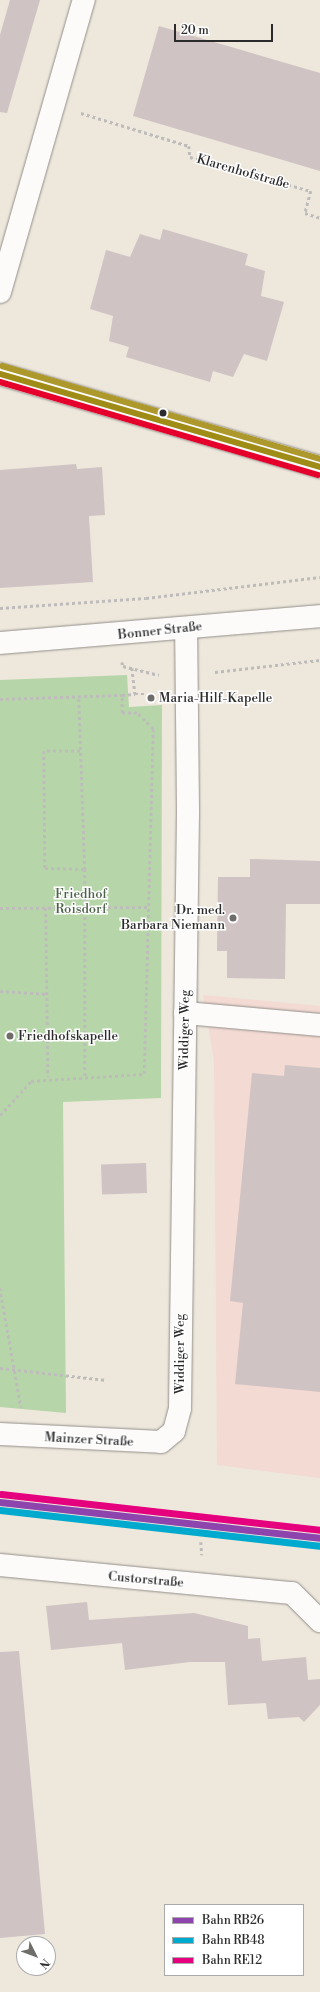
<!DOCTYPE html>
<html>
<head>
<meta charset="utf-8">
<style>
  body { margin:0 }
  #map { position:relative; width:320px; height:1992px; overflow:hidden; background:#eee7dc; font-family:"Libre Bodoni",serif }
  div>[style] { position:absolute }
  .built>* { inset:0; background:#f3dad3 }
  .green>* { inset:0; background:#b6d6a9 }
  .building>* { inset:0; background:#d0c3c3; transform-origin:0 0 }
  .path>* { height:2.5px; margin-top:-1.25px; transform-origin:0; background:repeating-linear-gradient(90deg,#bebcbb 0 3px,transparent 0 6px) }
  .roads { filter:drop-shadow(0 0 1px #928f8a) drop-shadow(0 0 1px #928f8a) }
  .minor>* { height:22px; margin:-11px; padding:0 11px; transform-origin:11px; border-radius:11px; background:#fcfbfa }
  .bus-1>* { height:6px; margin:-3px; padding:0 3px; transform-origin:3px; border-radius:3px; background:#9f8c17 }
  .bus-2>* { height:6px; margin:-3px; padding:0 3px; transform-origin:3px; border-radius:3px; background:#e4002b }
  .bus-3>* { height:6px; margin:-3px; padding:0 3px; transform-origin:3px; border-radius:3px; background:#ac982b }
  .rail-1>* { height:7px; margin:-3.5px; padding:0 3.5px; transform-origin:3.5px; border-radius:3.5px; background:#8e44ad }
  .rail-2>* { height:7px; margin:-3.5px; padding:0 3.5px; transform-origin:3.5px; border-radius:3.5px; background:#00a9ce }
  .rail-3>* { height:7px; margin:-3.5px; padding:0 3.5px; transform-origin:3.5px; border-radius:3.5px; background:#e5007d }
  .dots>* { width:11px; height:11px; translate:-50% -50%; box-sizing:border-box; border:2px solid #fff; border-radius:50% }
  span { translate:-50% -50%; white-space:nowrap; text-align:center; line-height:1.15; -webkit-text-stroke:3px #fff; paint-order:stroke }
  .street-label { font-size:13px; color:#2b2b2b }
  .poi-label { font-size:13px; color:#2b2b2b }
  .left { translate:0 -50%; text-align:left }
  .right { translate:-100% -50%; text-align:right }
  .park-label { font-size:13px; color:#4c6249 }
  .legend { position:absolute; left:164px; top:1904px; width:140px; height:72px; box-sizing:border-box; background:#fff; border:1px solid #aaa; margin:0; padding:5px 7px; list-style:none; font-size:12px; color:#2b2b2b }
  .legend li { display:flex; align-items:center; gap:8px; height:20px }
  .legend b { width:20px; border:1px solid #aaa }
  .north { position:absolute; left:16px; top:1936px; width:40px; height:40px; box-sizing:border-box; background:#fff; border:1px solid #aaa; border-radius:50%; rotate:132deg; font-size:11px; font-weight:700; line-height:16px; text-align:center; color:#2b2b2b }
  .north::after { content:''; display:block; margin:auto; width:14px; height:18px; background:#6f6d69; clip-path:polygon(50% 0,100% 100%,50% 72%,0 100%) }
  .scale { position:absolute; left:174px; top:24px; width:99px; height:18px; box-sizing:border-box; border:2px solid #2b2b2b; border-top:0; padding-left:5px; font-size:12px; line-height:14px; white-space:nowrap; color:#2b2b2b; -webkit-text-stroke:3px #fff; paint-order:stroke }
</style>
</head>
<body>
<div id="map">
  <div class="built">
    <i style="clip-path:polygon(203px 995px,320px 1006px,320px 1478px,217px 1465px,214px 1061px)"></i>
  </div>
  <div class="green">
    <i style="clip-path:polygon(127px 675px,129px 707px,162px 705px,161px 1098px,63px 1102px,66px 1413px,0 1407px,0 680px)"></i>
  </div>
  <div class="building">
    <i style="clip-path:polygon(10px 0,40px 0,7px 113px,0 112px,0 35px)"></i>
    <i style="clip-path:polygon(159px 26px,320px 73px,320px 171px,133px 116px)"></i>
    <i style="clip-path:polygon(163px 229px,248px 254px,245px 265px,265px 271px,261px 296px,284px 302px,267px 361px,244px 354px,233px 377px,213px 371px,210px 382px,126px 357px,129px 347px,109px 341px,113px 316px,90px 309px,106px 250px,130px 257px,140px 234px,160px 240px)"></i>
    <i style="clip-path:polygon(76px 464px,77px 469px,102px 467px,105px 515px,89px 516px,93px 582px,0 588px,0 470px)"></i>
    <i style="clip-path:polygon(250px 859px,320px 861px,320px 904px,286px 904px,285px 979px,227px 978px,227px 951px,217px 951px,218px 877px,250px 877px)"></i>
    <i style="clip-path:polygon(285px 1065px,320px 1068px,320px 1392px,235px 1384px,243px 1303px,230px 1301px,252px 1073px,284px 1076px)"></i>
    <i style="left:146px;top:1163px;width:30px;height:45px;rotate:88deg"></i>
    <i style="clip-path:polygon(87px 1602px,89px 1620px,194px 1613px,248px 1626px,248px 1639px,260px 1638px,262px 1661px,306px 1657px,308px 1680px,320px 1679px,320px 1705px,304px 1722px,299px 1717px,268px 1719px,266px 1703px,228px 1705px,225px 1662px,190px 1662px,125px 1670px,122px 1643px,51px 1650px,46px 1606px)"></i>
    <i style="clip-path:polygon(19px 1651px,45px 1934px,0 1938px,0 1652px)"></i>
  </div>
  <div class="path">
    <i style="left:81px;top:113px;width:113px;rotate:17deg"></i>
    <i style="left:189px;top:146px;width:11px;rotate:85deg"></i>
    <i style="left:190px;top:157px;width:126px;rotate:15.7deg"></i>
    <i style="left:311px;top:191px;width:23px;rotate:105deg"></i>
    <i style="left:305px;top:213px;width:16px;rotate:18deg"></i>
    <i style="left:0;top:608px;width:146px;rotate:-3.9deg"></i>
    <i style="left:146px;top:598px;width:175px;rotate:-6.9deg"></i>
    <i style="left:122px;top:662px;width:4px;rotate:76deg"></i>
    <i style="left:123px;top:666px;width:37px;rotate:14deg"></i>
    <i style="left:132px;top:668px;width:26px;rotate:83deg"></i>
    <i style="left:135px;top:694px;width:9px"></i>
    <i style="left:215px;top:672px;width:106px;rotate:-6.5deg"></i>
    <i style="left:0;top:699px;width:122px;rotate:-1.9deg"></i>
    <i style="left:79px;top:699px;width:170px;rotate:88deg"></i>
    <i style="left:85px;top:869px;width:208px;rotate:90deg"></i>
    <i style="left:80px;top:751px;width:36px;rotate:180deg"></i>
    <i style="left:44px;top:751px;width:117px;rotate:89.5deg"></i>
    <i style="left:45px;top:868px;width:40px;rotate:1.4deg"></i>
    <i style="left:0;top:908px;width:149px;rotate:-0.4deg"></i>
    <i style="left:46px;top:908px;width:169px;rotate:89.3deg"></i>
    <i style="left:0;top:991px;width:47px;rotate:3.7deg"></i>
    <i style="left:0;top:1115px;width:46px;rotate:-47.6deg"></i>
    <i style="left:31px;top:1081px;width:113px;rotate:-3.5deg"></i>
    <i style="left:144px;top:1074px;width:345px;rotate:-88.5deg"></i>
    <i style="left:153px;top:729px;width:23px;rotate:-135deg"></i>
    <i style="left:137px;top:713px;width:15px;rotate:180deg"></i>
    <i style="left:122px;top:713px;width:18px;rotate:-90deg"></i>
    <i style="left:122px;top:695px;width:13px;rotate:-4deg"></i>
    <i style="left:0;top:1288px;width:121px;rotate:80deg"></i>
    <i style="left:0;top:1368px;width:107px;rotate:6.5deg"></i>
    <i style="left:201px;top:1542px;width:13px;rotate:86deg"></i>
  </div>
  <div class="roads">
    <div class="minor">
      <i style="left:0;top:292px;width:304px;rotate:-74deg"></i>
      <i style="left:0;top:374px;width:333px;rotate:16.2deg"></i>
      <i style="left:0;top:643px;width:321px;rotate:-4.8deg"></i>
      <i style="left:185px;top:1013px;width:136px;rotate:5.1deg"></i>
      <i style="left:0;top:1434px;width:161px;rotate:2.8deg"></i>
      <i style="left:161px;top:1442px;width:17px;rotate:-40deg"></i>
      <i style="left:174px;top:1431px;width:24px;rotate:-75deg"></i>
      <i style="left:180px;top:1408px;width:598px;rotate:-89.23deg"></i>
      <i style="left:188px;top:810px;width:182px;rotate:-90.6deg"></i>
      <i style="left:0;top:1565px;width:293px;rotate:5.5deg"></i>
      <i style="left:292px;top:1593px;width:40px;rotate:45deg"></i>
    </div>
  </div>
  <div class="bus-1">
    <i style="left:0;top:374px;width:333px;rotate:16.2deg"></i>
  </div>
  <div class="bus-2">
    <i style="left:0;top:382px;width:331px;rotate:16.3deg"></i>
  </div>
  <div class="bus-3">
    <i style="left:2px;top:366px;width:331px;rotate:16.3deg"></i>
  </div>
  <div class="rail-1">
    <i style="left:0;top:1502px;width:322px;rotate:6.4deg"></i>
  </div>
  <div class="rail-2">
    <i style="left:0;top:1510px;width:321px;rotate:6.4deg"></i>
  </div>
  <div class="rail-3">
    <i style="left:1px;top:1494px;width:321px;rotate:6.4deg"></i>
  </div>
  <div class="dots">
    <i style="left:163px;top:413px;background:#2b2b2b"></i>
    <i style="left:151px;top:698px;background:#6f6d69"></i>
    <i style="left:233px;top:918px;background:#6f6d69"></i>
    <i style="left:10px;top:1036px;background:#6f6d69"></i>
  </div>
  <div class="street-label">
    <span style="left:243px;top:172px;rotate:16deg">Klarenhofstraße</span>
    <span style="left:160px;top:631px;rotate:-6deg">Bonner Straße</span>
    <span style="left:185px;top:1030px;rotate:-89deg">Widdiger Weg</span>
    <span style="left:180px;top:1354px;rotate:-90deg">Widdiger Weg</span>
    <span style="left:89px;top:1440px;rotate:3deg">Mainzer Straße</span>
    <span style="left:146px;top:1580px;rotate:5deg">Custorstraße</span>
  </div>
  <div class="poi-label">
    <span class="left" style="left:159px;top:698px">Maria-Hilf-Kapelle</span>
    <span class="right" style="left:225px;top:918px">Dr. med.<br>Barbara Niemann</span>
    <span class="left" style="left:18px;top:1036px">Friedhofskapelle</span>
  </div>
  <div class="park-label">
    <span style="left:81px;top:902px">Friedhof<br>Roisdorf</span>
  </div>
  <ul class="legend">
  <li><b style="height:5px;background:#8e44ad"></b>Bahn RB26</li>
  <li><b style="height:5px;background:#00a9ce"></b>Bahn RB48</li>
  <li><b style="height:5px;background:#e5007d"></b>Bahn RE12</li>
  </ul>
  <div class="north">N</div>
  <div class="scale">20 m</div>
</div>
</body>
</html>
